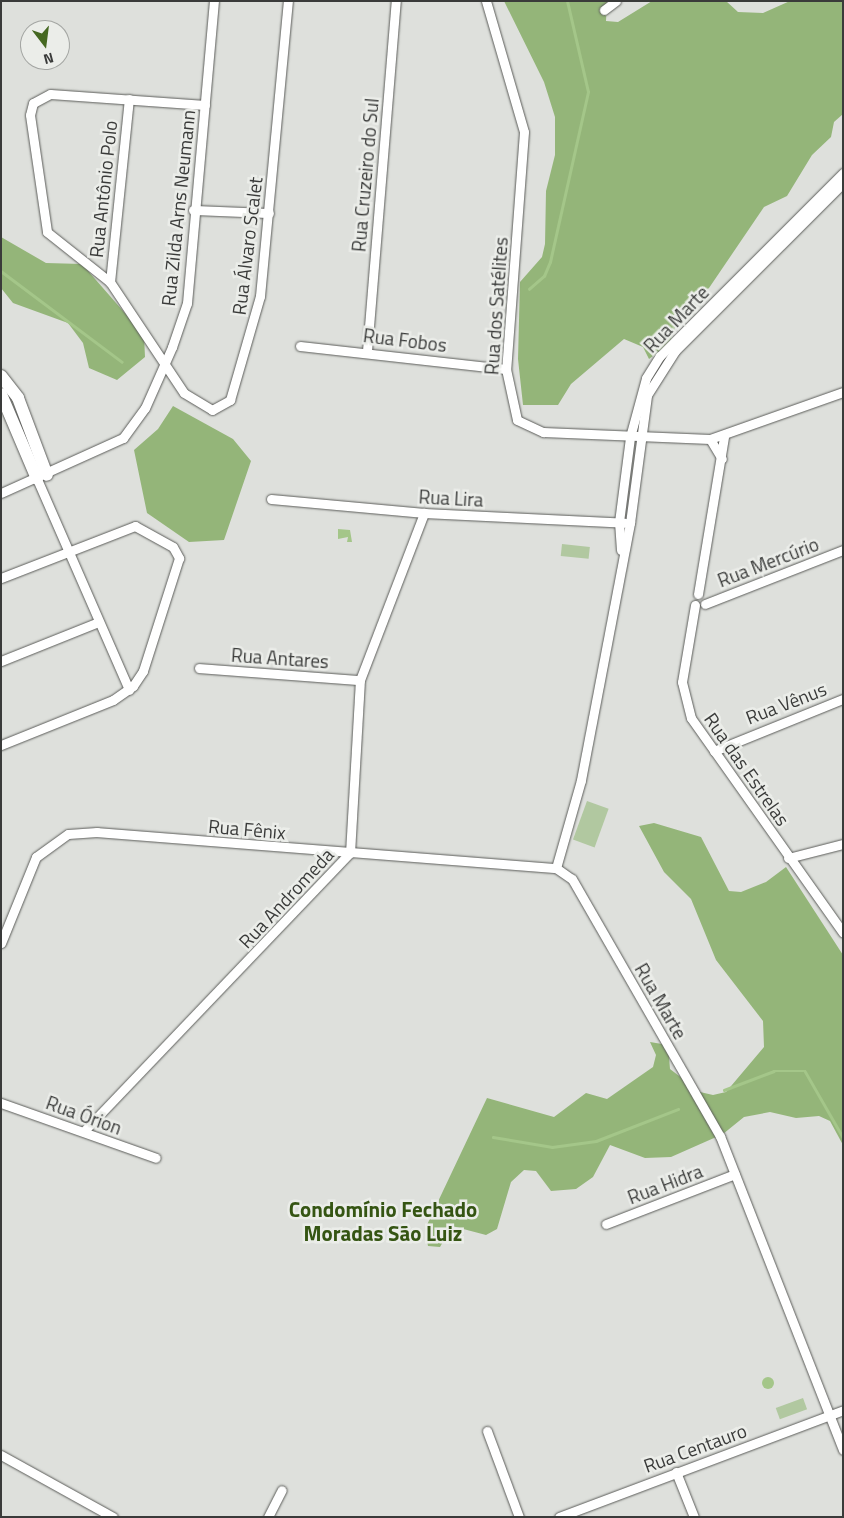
<!DOCTYPE html>
<html>
<head>
<meta charset="utf-8">
<style>
  body { margin:0 }
  #map { position:relative; width:844px; height:1518px; overflow:hidden; background:#dee0dc; font-family:"Titillium Web",sans-serif }
  div>[style] { position:absolute }
  .green>* { inset:0; background:#b1c8a0; transform-origin:0 0 }
  .forest>* { inset:0; background:#94b579 }
  .water>* { inset:0; background:#a4c689 }
  .round { border-radius:50% }
  .stream>* { height:2.5px; margin:-1.25px; padding:0 1.25px; transform-origin:1.25px; border-radius:1.25px; background:#a4c689 }
  .roads { filter:drop-shadow(0 0 1px #5b5c59) drop-shadow(0 0 1px #5b5c59) }
  .street>* { height:9px; margin:-4.5px; padding:0 4.5px; transform-origin:4.5px; border-radius:4.5px; background:#fff }
  .secondary>* { height:12px; margin:-6px; padding:0 6px; transform-origin:6px; border-radius:6px; background:#fff }
  span { translate:-50% -50%; white-space:nowrap; text-align:center; line-height:1.15; -webkit-text-stroke:5px #ebede9; paint-order:stroke }
  .street-label { font-size:19px; color:#3a3b3a }
  .quarter-label { font-size:21px; color:#355513; font-weight:700 }
  .frame { position:absolute; inset:0; border:2px solid #3a3b3a; pointer-events:none }
  .north { position:absolute; left:20px; top:20px; width:50px; height:50px; box-sizing:border-box; background:#ebede9; border:1px solid #a4a6a3; border-radius:50%; rotate:165deg; font-size:14px; font-weight:700; line-height:20px; text-align:center; color:#3a3b3a }
  .north::after { content:''; display:block; margin:auto; width:18px; height:22px; background:#456821; clip-path:polygon(50% 0,100% 100%,50% 72%,0 100%) }
</style>
</head>
<body>
<div id="map">
  <div class="green">
    <i style="left:562px;top:544px;width:28px;height:12px;rotate:6deg"></i>
    <i style="left:587px;top:801px;width:23px;height:41px;rotate:20deg"></i>
    <i style="left:803px;top:1398px;width:12px;height:29px;rotate:70deg"></i>
  </div>
  <div class="forest">
    <i style="clip-path:polygon(504px 1px,607px 1px,606px 21px,618px 22px,652px 1px,726px 1px,738px 12px,763px 13px,790px 1px,843px 1px,843px 114px,834px 122px,831px 137px,812px 155px,787px 196px,764px 207px,709px 288px,682px 309px,669px 344px,649px 359px,643px 347px,624px 339px,571px 384px,558px 405px,523px 405px,518px 359px,520px 282px,542px 257px,545px 244px,546px 191px,555px 155px,555px 117px,544px 82px)"></i>
    <i style="clip-path:polygon(1px 237px,46px 263px,82px 264px,144px 335px,145px 357px,117px 380px,89px 368px,83px 343px,68px 323px,13px 303px,1px 288px)"></i>
    <i style="clip-path:polygon(173px 406px,233px 439px,251px 461px,224px 540px,189px 542px,147px 513px,134px 450px,158px 429px)"></i>
    <i style="clip-path:polygon(654px 823px,701px 837px,729px 891px,741px 892px,766px 882px,786px 867px,843px 955px,843px 1145px,830px 1121px,819px 1116px,796px 1118px,770px 1112px,744px 1117px,723px 1134px,671px 1157px,645px 1158px,610px 1145px,593px 1177px,576px 1189px,551px 1191px,536px 1171px,524px 1170px,511px 1182px,497px 1229px,486px 1235px,452px 1226px,440px 1247px,428px 1246px,425px 1229px,487px 1098px,554px 1117px,586px 1093px,607px 1099px,653px 1067px,656px 1055px,650px 1042px,668px 1045px,670px 1069px,700px 1092px,713px 1095px,726px 1092px,764px 1047px,763px 1021px,716px 960px,691px 899px,664px 872px,639px 826px)"></i>
  </div>
  <div class="water">
    <i style="clip-path:polygon(338px 529px,350px 530px,352px 542px,347px 542px,348px 537px,338px 539px)"></i>
    <i class="round" style="left:762px;top:1377px;width:12px;height:12px"></i>
  </div>
  <div class="stream">
    <i style="left:1px;top:271px;width:151px;rotate:36.9deg"></i>
    <i style="left:529px;top:289px;width:20px;rotate:-41deg"></i>
    <i style="left:544px;top:276px;width:15px;rotate:-67deg"></i>
    <i style="left:550px;top:262px;width:174px;rotate:-77.4deg"></i>
    <i style="left:588px;top:92px;width:93px;rotate:-103deg"></i>
    <i style="left:724px;top:1090px;width:53px;rotate:-20.8deg"></i>
    <i style="left:774px;top:1071px;width:31px"></i>
    <i style="left:805px;top:1071px;width:76px;rotate:60.1deg"></i>
    <i style="left:493px;top:1137px;width:60px;rotate:9.6deg"></i>
    <i style="left:552px;top:1147px;width:44px;rotate:-7.8deg"></i>
    <i style="left:596px;top:1141px;width:88px;rotate:-21.3deg"></i>
  </div>
  <div class="roads">
    <div class="street">
      <i style="left:486px;top:1px;width:136px;rotate:73.8deg"></i>
      <i style="left:524px;top:132px;width:238px;rotate:94.3deg"></i>
      <i style="left:506px;top:369px;width:52px;rotate:77.8deg"></i>
      <i style="left:517px;top:420px;width:29px;rotate:25deg"></i>
      <i style="left:543px;top:432px;width:167px;rotate:2.4deg"></i>
      <i style="left:710px;top:439px;width:141px;rotate:-19.5deg"></i>
      <i style="left:604px;top:10px;width:15px;rotate:-37deg"></i>
      <i style="left:205px;top:105px;width:155px;rotate:-175.9deg"></i>
      <i style="left:50px;top:94px;width:19px;rotate:152deg"></i>
      <i style="left:33px;top:103px;width:12px;rotate:104deg"></i>
      <i style="left:30px;top:115px;width:118px;rotate:81.7deg"></i>
      <i style="left:47px;top:232px;width:80px;rotate:38.4deg"></i>
      <i style="left:110px;top:282px;width:133px;rotate:56.3deg"></i>
      <i style="left:184px;top:393px;width:33px;rotate:31deg"></i>
      <i style="left:212px;top:410px;width:21px;rotate:-29deg"></i>
      <i style="left:230px;top:400px;width:108px;rotate:-73.9deg"></i>
      <i style="left:260px;top:296px;width:296px;rotate:-84.6deg"></i>
      <i style="left:193px;top:210px;width:76px;rotate:2.3deg"></i>
      <i style="left:110px;top:282px;width:184px;rotate:-84.1deg"></i>
      <i style="left:300px;top:346px;width:207px;rotate:6.4deg"></i>
      <i style="left:367px;top:351px;width:351px;rotate:-85.3deg"></i>
      <i style="left:710px;top:439px;width:23px;rotate:59deg"></i>
      <i style="left:37px;top:479px;width:230px;rotate:66.4deg"></i>
      <i style="left:1px;top:493px;width:134px;rotate:-24.3deg"></i>
      <i style="left:123px;top:438px;width:37px;rotate:-54deg"></i>
      <i style="left:145px;top:408px;width:67px;rotate:-66.1deg"></i>
      <i style="left:172px;top:347px;width:46px;rotate:-71.2deg"></i>
      <i style="left:187px;top:303px;width:303px;rotate:-84.9deg"></i>
      <i style="left:271px;top:499px;width:154px;rotate:5.2deg"></i>
      <i style="left:424px;top:513px;width:201px;rotate:2.8deg"></i>
      <i style="left:621px;top:550px;width:28px;rotate:-94deg"></i>
      <i style="left:619px;top:522px;width:86px;rotate:-82.6deg"></i>
      <i style="left:630px;top:437px;width:61px;rotate:-74.8deg"></i>
      <i style="left:646px;top:378px;width:26px;rotate:-58deg"></i>
      <i style="left:660px;top:356px;width:259px;rotate:-45deg"></i>
      <i style="left:1px;top:578px;width:144px;rotate:-21.2deg"></i>
      <i style="left:135px;top:526px;width:43px;rotate:28.9deg"></i>
      <i style="left:173px;top:547px;width:13px;rotate:61deg"></i>
      <i style="left:179px;top:558px;width:119px;rotate:107.7deg"></i>
      <i style="left:143px;top:671px;width:18px;rotate:124deg"></i>
      <i style="left:133px;top:686px;width:24px;rotate:145deg"></i>
      <i style="left:113px;top:700px;width:121px;rotate:158.1deg"></i>
      <i style="left:698px;top:594px;width:159px;rotate:-80.6deg"></i>
      <i style="left:705px;top:604px;width:148px;rotate:-21.4deg"></i>
      <i style="left:695px;top:605px;width:78px;rotate:99.6deg"></i>
      <i style="left:682px;top:682px;width:37px;rotate:76deg"></i>
      <i style="left:691px;top:718px;width:263px;rotate:54.7deg"></i>
      <i style="left:1px;top:661px;width:102px;rotate:-21.8deg"></i>
      <i style="left:199px;top:668px;width:161px;rotate:4.3deg"></i>
      <i style="left:714px;top:751px;width:139px;rotate:-22deg"></i>
      <i style="left:788px;top:858px;width:57px;rotate:-14.3deg"></i>
      <i style="left:556px;top:868px;width:91px;rotate:-74.1deg"></i>
      <i style="left:581px;top:780px;width:262px;rotate:-79.2deg"></i>
      <i style="left:630px;top:523px;width:129px;rotate:-82.4deg"></i>
      <i style="left:647px;top:395px;width:52px;rotate:-57.5deg"></i>
      <i style="left:675px;top:351px;width:238px;rotate:-45deg"></i>
      <i style="left:556px;top:868px;width:19px;rotate:35deg"></i>
      <i style="left:572px;top:879px;width:297px;rotate:60.1deg"></i>
      <i style="left:720px;top:1136px;width:337px;rotate:68.6deg"></i>
      <i style="left:1px;top:943px;width:93px;rotate:-67.9deg"></i>
      <i style="left:36px;top:857px;width:39px;rotate:-36deg"></i>
      <i style="left:68px;top:834px;width:29px;rotate:-4deg"></i>
      <i style="left:97px;top:832px;width:460px;rotate:4.5deg"></i>
      <i style="left:1px;top:1103px;width:164px;rotate:19.5deg"></i>
      <i style="left:84px;top:1131px;width:385px;rotate:-46.3deg"></i>
      <i style="left:350px;top:853px;width:173px;rotate:-86.7deg"></i>
      <i style="left:360px;top:680px;width:179px;rotate:-69deg"></i>
      <i style="left:606px;top:1224px;width:138px;rotate:-21.2deg"></i>
      <i style="left:487px;top:1431px;width:92px;rotate:69.6deg"></i>
      <i style="left:1px;top:1455px;width:128px;rotate:29deg"></i>
      <i style="left:676px;top:1472px;width:48px;rotate:68.2deg"></i>
      <i style="left:268px;top:1517px;width:30px;rotate:-63deg"></i>
      <i style="left:559px;top:1517px;width:303px;rotate:-20.6deg"></i>
    </div>
    <div class="secondary">
      <i style="left:1px;top:376px;width:28px;rotate:52deg"></i>
      <i style="left:18px;top:398px;width:82px;rotate:69.4deg"></i>
      <i style="left:1px;top:394px;width:92px;rotate:67deg"></i>
    </div>
  </div>
  <div class="street-label">
    <span style="left:365px;top:175px;rotate:-85deg">Rua Cruzeiro do Sul</span>
    <span style="left:103px;top:189px;rotate:-84deg">Rua Antônio Polo</span>
    <span style="left:178px;top:208px;rotate:-84deg">Rua Zilda Arns Neumann</span>
    <span style="left:247px;top:246px;rotate:-83deg">Rua Álvaro Scalet</span>
    <span style="left:496px;top:306px;rotate:-86deg">Rua dos Satélites</span>
    <span style="left:676px;top:319px;rotate:-46deg">Rua Marte</span>
    <span style="left:405px;top:340px;rotate:7deg">Rua Fobos</span>
    <span style="left:451px;top:498px;rotate:3deg">Rua Lira</span>
    <span style="left:768px;top:562px;rotate:-21deg">Rua Mercúrio</span>
    <span style="left:280px;top:658px;rotate:4deg">Rua Antares</span>
    <span style="left:786px;top:703px;rotate:-21deg">Rua Vênus</span>
    <span style="left:747px;top:769px;rotate:55deg">Rua das Estrelas</span>
    <span style="left:247px;top:829px;rotate:5deg">Rua Fênix</span>
    <span style="left:286px;top:898px;rotate:-47deg">Rua Andromeda</span>
    <span style="left:661px;top:1001px;rotate:60deg">Rua Marte</span>
    <span style="left:84px;top:1115px;rotate:20deg">Rua Órion</span>
    <span style="left:665px;top:1184px;rotate:-21deg">Rua Hidra</span>
    <span style="left:695px;top:1448px;rotate:-20deg">Rua Centauro</span>
  </div>
  <div class="quarter-label">
    <span style="left:383px;top:1221px">Condomínio Fechado<br>Moradas São Luiz</span>
  </div>
  <div class="frame"></div>
  <div class="north">N</div>
</div>
</body>
</html>
